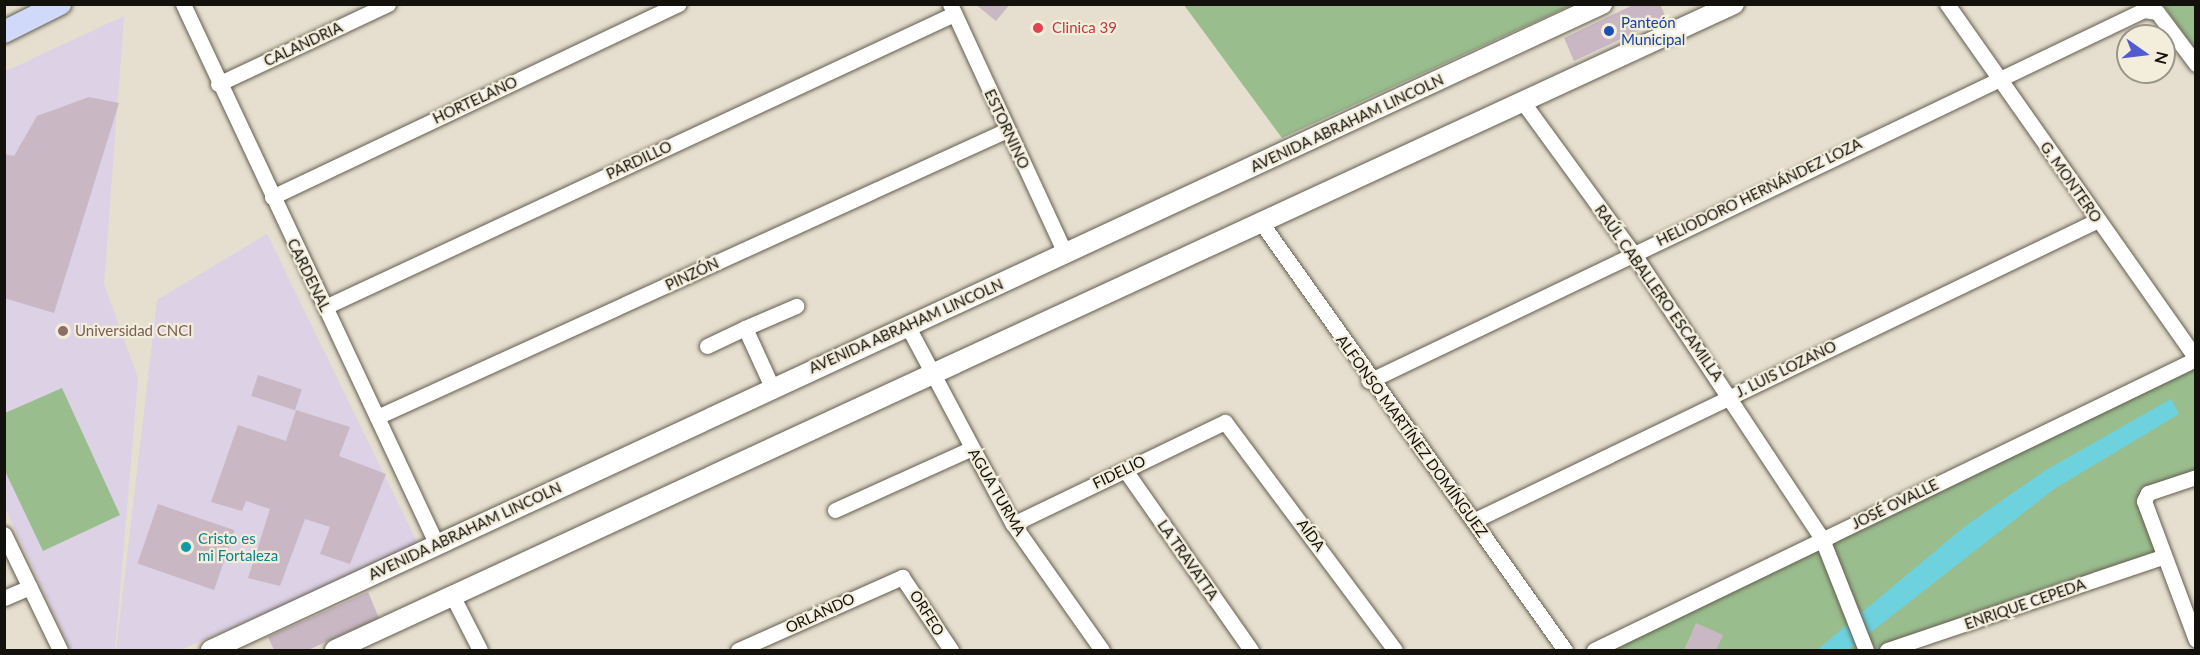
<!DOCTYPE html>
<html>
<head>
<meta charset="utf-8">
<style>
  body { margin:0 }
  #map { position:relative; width:2200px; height:655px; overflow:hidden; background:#e6dfcf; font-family:Lato,sans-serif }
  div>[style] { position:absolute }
  .education>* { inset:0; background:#dcd1e5 }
  .green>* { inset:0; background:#9abd8e }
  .water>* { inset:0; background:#6dd2de }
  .building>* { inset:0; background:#c9b8c3; transform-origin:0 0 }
  .roads { filter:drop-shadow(0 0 2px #645e50) drop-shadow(0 0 2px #645e50) }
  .street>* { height:15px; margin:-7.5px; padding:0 7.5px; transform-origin:7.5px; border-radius:7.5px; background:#fff }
  .secondary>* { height:20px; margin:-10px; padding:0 10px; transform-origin:10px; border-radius:10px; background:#fff }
  .primary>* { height:22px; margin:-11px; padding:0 11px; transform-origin:11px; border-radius:11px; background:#d0d9fa }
  .dots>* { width:16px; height:16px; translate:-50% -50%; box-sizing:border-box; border:3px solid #f3eddc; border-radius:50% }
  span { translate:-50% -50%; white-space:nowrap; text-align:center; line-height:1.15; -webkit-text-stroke:4.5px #f3eddc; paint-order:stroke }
  .transit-label { font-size:15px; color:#164399 }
  .left { translate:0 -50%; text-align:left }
  .health-label { font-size:15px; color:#be3a42 }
  .street-label { font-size:15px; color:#13110b }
  .education-label { font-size:15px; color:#785e54 }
  .culture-label { font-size:15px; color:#0d838f }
  .frame { position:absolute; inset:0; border:6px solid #13110b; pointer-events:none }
  .north { position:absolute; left:2116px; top:24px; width:60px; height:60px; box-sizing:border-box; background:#f3eddc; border:2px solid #999588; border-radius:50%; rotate:104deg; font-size:16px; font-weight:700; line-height:24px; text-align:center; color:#13110b }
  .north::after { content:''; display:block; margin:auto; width:21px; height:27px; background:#525cd2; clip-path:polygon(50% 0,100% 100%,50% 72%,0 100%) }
</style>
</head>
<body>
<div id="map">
  <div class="education">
    <i style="clip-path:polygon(124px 16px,104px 284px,138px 378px,115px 650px,71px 650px,5px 508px,4px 72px)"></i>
    <i style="clip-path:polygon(267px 234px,419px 546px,180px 650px,116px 650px,157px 300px)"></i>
  </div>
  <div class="green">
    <i style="clip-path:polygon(1184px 5px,1572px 5px,1282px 138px)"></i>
    <i style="clip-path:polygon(2163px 5px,2195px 5px,2195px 49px)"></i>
    <i style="clip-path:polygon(2195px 359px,2195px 477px,2148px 492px,2162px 557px,1887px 650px,1594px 650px)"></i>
    <i style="clip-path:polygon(62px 388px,120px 515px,43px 551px,5px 471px,5px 413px)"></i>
  </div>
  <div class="water">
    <i style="clip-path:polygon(2171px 399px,2179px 414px,2054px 489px,1848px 650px,1817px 650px,1964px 527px,2046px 470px)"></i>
  </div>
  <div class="building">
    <i style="clip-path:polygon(975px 4px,1010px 4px,996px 21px)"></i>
    <i style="clip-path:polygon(1635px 4px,1660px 4px,1666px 18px,1574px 61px,1564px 38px)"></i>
    <i style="clip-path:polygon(89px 97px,119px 103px,54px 313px,4px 298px,4px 154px,14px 156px,37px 116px)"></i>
    <i style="left:258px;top:375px;width:46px;height:22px;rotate:18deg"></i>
    <i style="clip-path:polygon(296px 410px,350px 427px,339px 456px,386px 474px,350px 564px,320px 554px,330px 527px,305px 519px,280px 586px,248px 578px,270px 509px,246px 501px,242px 511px,211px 502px,238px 425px,286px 441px)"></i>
    <i style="left:158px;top:504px;width:81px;height:63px;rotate:19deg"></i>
    <i style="clip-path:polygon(368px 592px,379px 618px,308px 650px,274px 650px,268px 637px)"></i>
    <i style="clip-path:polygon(1696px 623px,1723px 635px,1716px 650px,1684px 650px)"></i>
  </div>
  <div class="roads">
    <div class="street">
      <i style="left:183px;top:4px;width:598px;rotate:64.85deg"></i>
      <i style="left:950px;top:4px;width:274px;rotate:65.2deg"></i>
      <i style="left:1947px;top:4px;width:433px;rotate:54.9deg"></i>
      <i style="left:218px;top:84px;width:188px;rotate:-25.2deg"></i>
      <i style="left:1522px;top:101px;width:188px;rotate:53.9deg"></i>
      <i style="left:1633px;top:253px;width:343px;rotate:56.5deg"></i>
      <i style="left:1822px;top:539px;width:119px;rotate:68.4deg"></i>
      <i style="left:272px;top:197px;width:450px;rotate:-25.4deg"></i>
      <i style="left:1260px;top:221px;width:526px;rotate:54.59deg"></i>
      <i style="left:325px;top:307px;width:694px;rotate:-24.98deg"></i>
      <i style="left:907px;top:325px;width:225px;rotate:62deg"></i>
      <i style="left:1013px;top:524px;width:154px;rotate:54.8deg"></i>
      <i style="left:707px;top:346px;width:42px;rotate:-25.3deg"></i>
      <i style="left:1369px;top:381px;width:859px;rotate:-25.58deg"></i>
      <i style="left:2144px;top:10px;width:13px;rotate:9deg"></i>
      <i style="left:2157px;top:12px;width:65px;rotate:53.1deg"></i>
      <i style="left:772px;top:387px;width:65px;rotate:-114.6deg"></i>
      <i style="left:745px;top:328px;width:56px;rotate:-23.3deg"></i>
      <i style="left:377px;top:417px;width:692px;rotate:-24.49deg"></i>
      <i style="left:1125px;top:470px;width:220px;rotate:55deg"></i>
      <i style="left:2196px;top:477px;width:51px;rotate:161.6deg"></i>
      <i style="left:2148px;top:493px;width:9px;rotate:117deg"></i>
      <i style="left:2144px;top:501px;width:148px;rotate:69.5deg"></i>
      <i style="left:835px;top:510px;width:150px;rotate:-24.3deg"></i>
      <i style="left:1475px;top:520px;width:691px;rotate:-25.71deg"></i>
      <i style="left:1013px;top:524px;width:235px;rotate:-25.7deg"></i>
      <i style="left:1225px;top:422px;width:284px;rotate:53.3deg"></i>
      <i style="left:4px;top:534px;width:129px;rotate:64.2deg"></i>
      <i style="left:453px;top:597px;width:59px;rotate:63deg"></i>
      <i style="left:4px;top:598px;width:28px;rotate:-23deg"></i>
      <i style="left:738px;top:650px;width:180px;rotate:-24deg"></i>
      <i style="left:902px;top:577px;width:88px;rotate:56.1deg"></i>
      <i style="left:1594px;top:650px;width:669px;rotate:-25.8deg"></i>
      <i style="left:1887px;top:650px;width:290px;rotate:-18.7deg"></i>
    </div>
    <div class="secondary">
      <i style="left:211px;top:650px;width:1534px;rotate:-24.91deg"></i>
      <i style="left:335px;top:650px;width:1541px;rotate:-24.79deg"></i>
    </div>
    <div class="primary">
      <i style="left:4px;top:32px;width:63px;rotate:-26.6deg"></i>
    </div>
  </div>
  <div class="dots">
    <i style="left:1038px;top:28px;background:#e0444e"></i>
    <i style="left:1609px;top:31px;background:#1a4fb4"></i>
    <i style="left:63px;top:331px;background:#8d6e63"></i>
    <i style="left:186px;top:547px;background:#0f9aa8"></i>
  </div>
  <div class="transit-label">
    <span class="left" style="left:1621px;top:31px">Panteón<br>Municipal</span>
  </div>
  <div class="health-label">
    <span class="left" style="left:1052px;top:28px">Clinica 39</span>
  </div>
  <div class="street-label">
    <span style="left:303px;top:44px;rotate:-25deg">CALANDRIA</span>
    <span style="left:475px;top:100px;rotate:-25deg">HORTELANO</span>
    <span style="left:1347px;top:123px;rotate:-25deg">AVENIDA ABRAHAM LINCOLN</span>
    <span style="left:1007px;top:129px;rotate:65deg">ESTORNINO</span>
    <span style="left:639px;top:160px;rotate:-25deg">PARDILLO</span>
    <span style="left:2071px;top:182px;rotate:55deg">G. MONTERO</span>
    <span style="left:1759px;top:192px;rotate:-26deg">HELIODORO HERNÁNDEZ LOZA</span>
    <span style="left:692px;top:274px;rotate:-25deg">PINZÓN</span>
    <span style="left:309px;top:275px;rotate:64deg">CARDENAL</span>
    <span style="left:1659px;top:293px;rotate:55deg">RAÚL CABALLERO ESCAMILLA</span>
    <span style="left:906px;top:326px;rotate:-24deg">AVENIDA ABRAHAM LINCOLN</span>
    <span style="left:1786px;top:369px;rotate:-26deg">J. LUIS LOZANO</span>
    <span style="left:1412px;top:436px;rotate:54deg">ALFONSO MARTÍNEZ DOMÍNGUEZ</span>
    <span style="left:1119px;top:472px;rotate:-26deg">FIDELIO</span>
    <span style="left:997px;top:492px;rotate:60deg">AGUA TURMA</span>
    <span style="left:1895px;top:504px;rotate:-26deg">JOSÉ OVALLE</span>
    <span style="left:465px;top:531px;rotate:-25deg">AVENIDA ABRAHAM LINCOLN</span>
    <span style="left:1311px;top:535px;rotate:54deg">AÍDA</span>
    <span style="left:1188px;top:560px;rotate:55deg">LA TRAVATTA</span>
    <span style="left:2025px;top:604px;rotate:-19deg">ENRIQUE CEPEDA</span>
    <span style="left:820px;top:613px;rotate:-25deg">ORLANDO</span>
    <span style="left:927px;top:613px;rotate:58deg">ORFEO</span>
  </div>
  <div class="education-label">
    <span class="left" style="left:75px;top:331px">Universidad CNCI</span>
  </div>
  <div class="culture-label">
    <span class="left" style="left:198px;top:547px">Cristo es<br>mi Fortaleza</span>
  </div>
  <div class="frame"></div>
  <div class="north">N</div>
</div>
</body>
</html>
